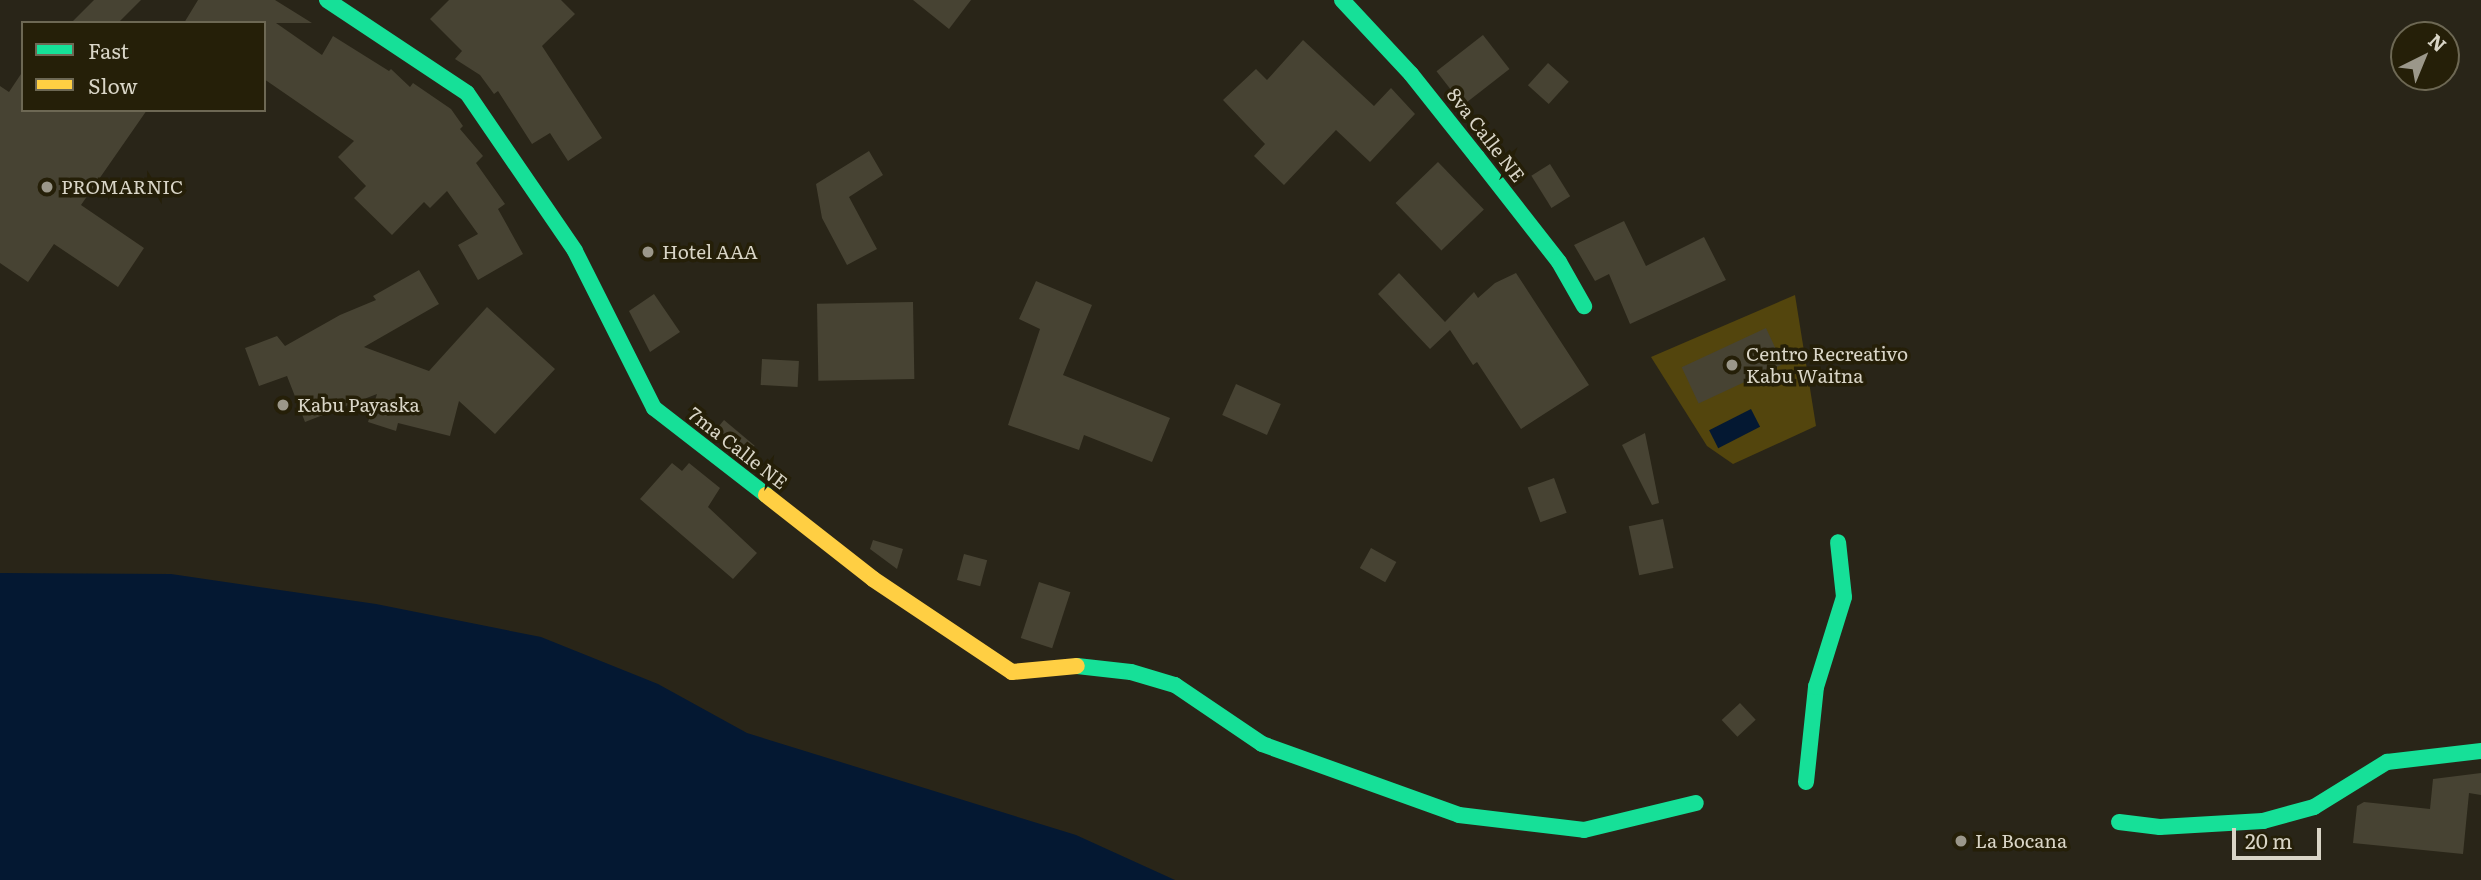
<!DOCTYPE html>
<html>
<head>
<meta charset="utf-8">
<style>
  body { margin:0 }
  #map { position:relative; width:2481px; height:880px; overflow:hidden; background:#292518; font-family:Literata,serif }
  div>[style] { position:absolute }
  .green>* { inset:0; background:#53450d }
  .water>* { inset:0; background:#041832; transform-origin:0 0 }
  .building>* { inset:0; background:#474333; transform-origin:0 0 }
  .fast>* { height:16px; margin:-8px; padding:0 8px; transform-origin:8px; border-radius:8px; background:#16e098 }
  .slow>* { height:16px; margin:-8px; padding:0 8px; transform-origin:8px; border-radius:8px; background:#ffcf43 }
  .dots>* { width:19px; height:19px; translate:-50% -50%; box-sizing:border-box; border:4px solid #251f08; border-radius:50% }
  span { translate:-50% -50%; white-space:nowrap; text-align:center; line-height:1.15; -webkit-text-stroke:7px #251f08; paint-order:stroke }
  .street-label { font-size:19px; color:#d9d5c7 }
  .poi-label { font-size:19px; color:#d9d5c7 }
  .left { translate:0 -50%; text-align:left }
  .legend { position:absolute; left:21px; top:21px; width:245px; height:91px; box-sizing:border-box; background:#251f08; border:2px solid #6d6854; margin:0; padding:9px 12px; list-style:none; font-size:21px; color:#d9d5c7 }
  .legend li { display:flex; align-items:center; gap:14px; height:35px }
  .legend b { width:35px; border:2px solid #6d6854 }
  .north { position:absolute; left:2390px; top:21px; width:70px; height:70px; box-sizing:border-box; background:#251f08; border:2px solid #6d6854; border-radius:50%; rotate:43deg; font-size:19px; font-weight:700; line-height:28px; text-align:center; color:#d9d5c7 }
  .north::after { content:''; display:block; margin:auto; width:24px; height:32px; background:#9b978a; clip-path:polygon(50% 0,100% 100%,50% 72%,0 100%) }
  .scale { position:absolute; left:2232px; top:828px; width:89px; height:32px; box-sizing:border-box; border:4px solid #d9d5c7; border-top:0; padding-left:9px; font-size:21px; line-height:24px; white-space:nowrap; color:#d9d5c7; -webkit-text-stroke:5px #251f08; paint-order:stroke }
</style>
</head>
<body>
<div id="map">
  <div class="green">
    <i style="clip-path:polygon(1795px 295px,1816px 426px,1733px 464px,1707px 446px,1651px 357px)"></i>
  </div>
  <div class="water">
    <i style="left:1751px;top:409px;width:20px;height:47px;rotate:63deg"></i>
    <i style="clip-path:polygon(0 573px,171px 574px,376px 604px,541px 637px,658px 684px,747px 733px,1076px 835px,1175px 880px,0 880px)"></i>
  </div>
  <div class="building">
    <i style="clip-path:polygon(94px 0,141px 0,118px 23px,71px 23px)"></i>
    <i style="clip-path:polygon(198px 0,275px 0,312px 23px,276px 23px,322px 55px,333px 36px,389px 71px,391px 69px,410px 87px,413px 83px,451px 109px,463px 126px,460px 129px,483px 156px,476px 163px,505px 204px,498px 209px,523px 254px,478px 280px,458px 245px,478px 234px,447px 191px,430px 208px,424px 202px,392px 235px,354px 198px,366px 186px,338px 157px,354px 141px,264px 79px,264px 23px,184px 23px)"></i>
    <i style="clip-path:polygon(449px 0,561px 0,575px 14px,542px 46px,602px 138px,568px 161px,550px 133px,532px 144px,498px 91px,494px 94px,480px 75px,455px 59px,462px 51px,430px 19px)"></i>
    <i style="clip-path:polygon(913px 0,971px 0,949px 29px)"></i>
    <i style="left:1483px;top:35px;width:43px;height:59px;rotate:52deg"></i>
    <i style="clip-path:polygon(1303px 40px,1374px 106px,1391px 88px,1415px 114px,1370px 162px,1336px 130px,1284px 185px,1254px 156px,1265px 144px,1223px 100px,1256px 69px,1267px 80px)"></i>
    <i style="left:1548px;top:63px;width:28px;height:30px;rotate:42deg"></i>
    <i style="clip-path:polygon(23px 71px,23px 110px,147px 110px,81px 205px,144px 248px,118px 287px,54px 244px,28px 282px,0 263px,0 86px,9px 92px)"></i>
    <i style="clip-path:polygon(869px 151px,883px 175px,849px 197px,877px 249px,847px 265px,822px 218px,816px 184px)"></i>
    <i style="left:1438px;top:162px;width:66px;height:59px;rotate:46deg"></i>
    <i style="left:1550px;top:164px;width:38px;height:22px;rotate:58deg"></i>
    <i style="clip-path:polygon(1624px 221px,1646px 266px,1704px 237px,1726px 280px,1630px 324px,1609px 274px,1595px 281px,1574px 245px)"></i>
    <i style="clip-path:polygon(419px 270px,439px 304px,364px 347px,429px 371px,487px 307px,555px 369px,495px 434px,459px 401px,450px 436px,398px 423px,396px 431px,368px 422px,377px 394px,305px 422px,287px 376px,259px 386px,245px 348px,277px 336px,285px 346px,340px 315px,376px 300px,373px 296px)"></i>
    <i style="clip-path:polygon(1399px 273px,1445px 322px,1474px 292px,1478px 298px,1495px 283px,1516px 273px,1589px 385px,1521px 429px,1477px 362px,1473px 365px,1450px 330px,1430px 349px,1378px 294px)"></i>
    <i style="clip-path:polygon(1036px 281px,1092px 305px,1063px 375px,1170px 418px,1152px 462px,1084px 435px,1079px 450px,1008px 425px,1040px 329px,1019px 319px)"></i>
    <i style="clip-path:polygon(654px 294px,680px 332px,650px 352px,629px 311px)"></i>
    <i style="left:913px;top:302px;width:77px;height:96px;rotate:89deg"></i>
    <i style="left:1766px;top:328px;width:40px;height:93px;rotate:65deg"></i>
    <i style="left:762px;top:359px;width:37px;height:26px;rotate:3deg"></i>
    <i style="left:1236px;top:384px;width:49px;height:34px;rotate:24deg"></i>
    <i style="left:724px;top:420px;width:40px;height:11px;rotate:40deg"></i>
    <i style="clip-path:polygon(1645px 433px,1659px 503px,1652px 505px,1622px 445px)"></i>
    <i style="clip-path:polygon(672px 463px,682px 471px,689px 463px,720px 488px,708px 507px,757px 553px,733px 579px,640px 499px)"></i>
    <i style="left:1554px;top:478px;width:37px;height:28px;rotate:70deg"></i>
    <i style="left:1663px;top:519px;width:50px;height:35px;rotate:78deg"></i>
    <i style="clip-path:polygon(873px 540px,903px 549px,897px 569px,870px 549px)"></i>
    <i style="left:1371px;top:548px;width:29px;height:23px;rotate:29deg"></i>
    <i style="left:964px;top:554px;width:24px;height:27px;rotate:15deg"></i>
    <i style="left:1039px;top:582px;width:33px;height:59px;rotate:18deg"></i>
    <i style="left:1740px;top:703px;width:23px;height:25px;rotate:47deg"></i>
    <i style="clip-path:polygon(2481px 773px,2481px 795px,2469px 793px,2463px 854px,2353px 843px,2357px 806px,2364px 802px,2430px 809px,2433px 779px)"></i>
  </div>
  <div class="fast">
    <i style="left:327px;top:0;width:168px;rotate:33.6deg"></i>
    <i style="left:467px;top:93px;width:191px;rotate:55.6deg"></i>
    <i style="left:575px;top:251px;width:176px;rotate:63.3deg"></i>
    <i style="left:654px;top:408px;width:142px;rotate:37.8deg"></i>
    <i style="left:1342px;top:0;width:101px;rotate:47deg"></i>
    <i style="left:1411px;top:74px;width:106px;rotate:51.5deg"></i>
    <i style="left:1477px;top:157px;width:133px;rotate:52deg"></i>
    <i style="left:1559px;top:262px;width:51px;rotate:60.4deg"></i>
    <i style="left:1077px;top:666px;width:54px;rotate:6.3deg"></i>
    <i style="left:1131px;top:672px;width:46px;rotate:16.5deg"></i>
    <i style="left:1175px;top:685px;width:105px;rotate:34.1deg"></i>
    <i style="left:1262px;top:744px;width:209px;rotate:19.8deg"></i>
    <i style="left:1459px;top:815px;width:126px;rotate:6.8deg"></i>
    <i style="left:1584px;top:830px;width:115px;rotate:-13.6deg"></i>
    <i style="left:1806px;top:782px;width:96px;rotate:-84deg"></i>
    <i style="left:1816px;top:687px;width:94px;rotate:-72.7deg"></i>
    <i style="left:1844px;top:597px;width:55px;rotate:-96.2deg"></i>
    <i style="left:2119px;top:822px;width:41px;rotate:7deg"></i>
    <i style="left:2160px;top:827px;width:103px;rotate:-3.3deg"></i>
    <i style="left:2263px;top:821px;width:53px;rotate:-15.4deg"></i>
    <i style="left:2314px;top:807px;width:86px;rotate:-31.7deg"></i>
    <i style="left:2387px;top:762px;width:95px;rotate:-6.7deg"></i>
  </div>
  <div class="slow">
    <i style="left:766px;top:495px;width:136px;rotate:38.1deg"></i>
    <i style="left:873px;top:579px;width:167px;rotate:33.8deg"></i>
    <i style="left:1012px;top:672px;width:65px;rotate:-5.3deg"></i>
  </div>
  <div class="dots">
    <i style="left:47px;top:187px;background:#9b978a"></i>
    <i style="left:648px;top:252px;background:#9b978a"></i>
    <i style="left:1732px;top:365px;background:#9b978a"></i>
    <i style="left:283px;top:405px;background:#9b978a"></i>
    <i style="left:1961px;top:841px;background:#9b978a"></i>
  </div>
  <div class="street-label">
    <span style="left:1486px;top:135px;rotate:52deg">8va Calle NE</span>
    <span style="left:738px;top:448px;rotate:38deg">7ma Calle NE</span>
  </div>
  <div class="poi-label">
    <span class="left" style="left:61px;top:187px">PROMARNIC</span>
    <span class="left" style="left:662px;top:252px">Hotel AAA</span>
    <span class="left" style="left:1746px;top:365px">Centro Recreativo<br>Kabu Waitna</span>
    <span class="left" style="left:297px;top:405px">Kabu Payaska</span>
    <span class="left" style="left:1975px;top:841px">La Bocana</span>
  </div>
  <ul class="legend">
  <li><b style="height:9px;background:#16e098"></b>Fast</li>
  <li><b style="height:9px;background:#ffcf43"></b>Slow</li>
  </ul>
  <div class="north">N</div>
  <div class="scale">20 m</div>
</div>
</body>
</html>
